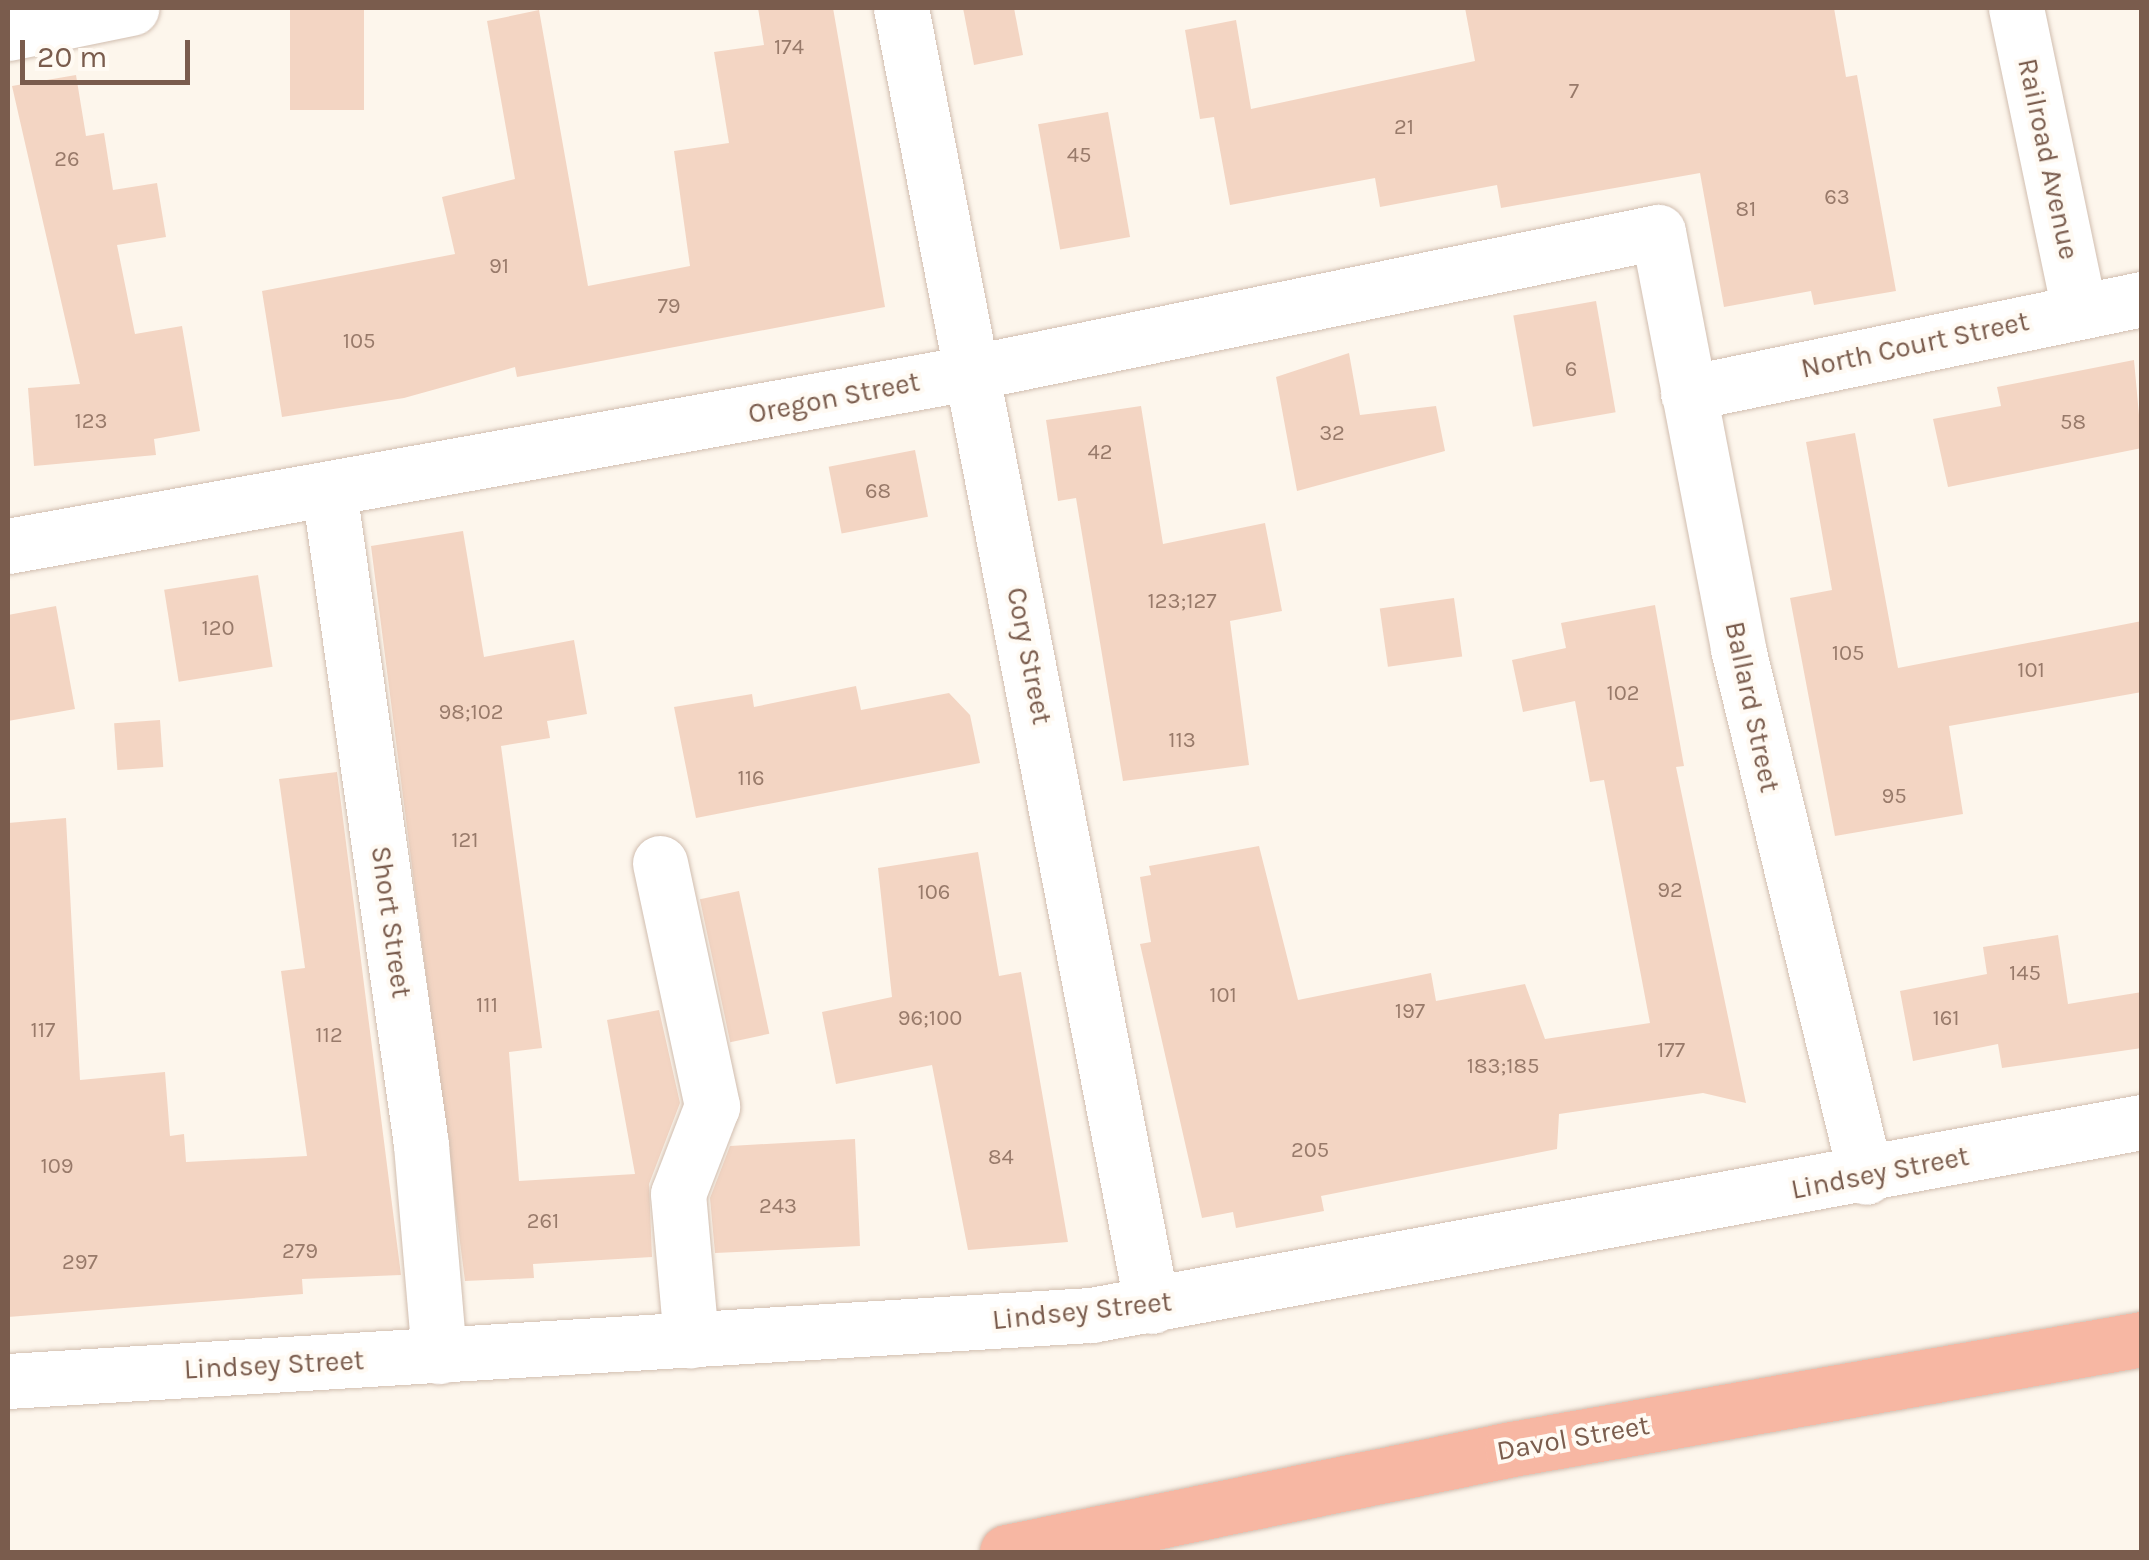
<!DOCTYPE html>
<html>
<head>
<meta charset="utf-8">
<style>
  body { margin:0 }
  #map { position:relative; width:2149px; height:1560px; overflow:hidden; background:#fdf6ec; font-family:Karla,sans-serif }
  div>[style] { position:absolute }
  .building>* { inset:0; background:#f3d5c3; transform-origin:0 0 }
  .roads { filter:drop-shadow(0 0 2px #d1beb0) drop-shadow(0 0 2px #d1beb0) }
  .minor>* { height:55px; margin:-27.5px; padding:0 27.5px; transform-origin:27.5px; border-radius:27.5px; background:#fff }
  .highway>* { height:55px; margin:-27.5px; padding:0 27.5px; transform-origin:27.5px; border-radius:27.5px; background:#f7b7a3 }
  span { translate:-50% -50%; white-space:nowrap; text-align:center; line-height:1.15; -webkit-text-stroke:8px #fffaf3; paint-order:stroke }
  .number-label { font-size:22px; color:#987a6a }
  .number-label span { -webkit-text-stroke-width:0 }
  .street-label { font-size:28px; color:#7a5c4d }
  .frame { position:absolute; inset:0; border:10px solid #7a5c4d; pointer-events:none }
  .scale { position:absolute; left:20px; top:40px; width:170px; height:45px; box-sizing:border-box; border:5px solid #7a5c4d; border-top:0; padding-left:12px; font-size:30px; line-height:35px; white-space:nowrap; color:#7a5c4d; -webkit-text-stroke:8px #fffaf3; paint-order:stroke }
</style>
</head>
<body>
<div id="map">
  <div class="building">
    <i style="left:290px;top:8px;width:74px;height:102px"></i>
    <i style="clip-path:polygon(758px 8px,833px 8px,885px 307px,517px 377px,515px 367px,404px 398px,282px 417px,262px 291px,455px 254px,442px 197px,515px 179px,487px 21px,539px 10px,588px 286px,690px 266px,674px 151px,729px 143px,714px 52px,764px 45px)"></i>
    <i style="clip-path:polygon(963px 8px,1014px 8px,1023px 55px,974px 65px)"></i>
    <i style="clip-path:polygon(1465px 8px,1834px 8px,1846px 77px,1857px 75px,1896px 291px,1814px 305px,1811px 291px,1724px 307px,1700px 173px,1501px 208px,1497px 185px,1380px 207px,1375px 178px,1230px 205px,1214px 117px,1200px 119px,1185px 30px,1236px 20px,1251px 109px,1475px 61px)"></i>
    <i style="clip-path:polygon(76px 75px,86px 136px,104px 133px,113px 190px,157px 183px,166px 237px,117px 245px,135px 334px,182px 326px,200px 431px,154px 439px,156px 455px,34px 466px,28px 388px,80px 384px,12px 86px)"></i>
    <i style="left:1108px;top:112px;width:127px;height:71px;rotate:80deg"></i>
    <i style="left:1596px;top:301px;width:113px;height:84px;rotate:80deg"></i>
    <i style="clip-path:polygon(1349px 353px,1360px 415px,1436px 406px,1445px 451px,1297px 491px,1276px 377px)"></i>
    <i style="clip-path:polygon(2134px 360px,2142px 448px,1948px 487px,1933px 419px,2001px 406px,1997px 387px)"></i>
    <i style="clip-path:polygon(1141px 406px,1163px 544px,1265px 523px,1282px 611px,1230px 621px,1249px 765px,1123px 781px,1076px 498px,1058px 501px,1046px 420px)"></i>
    <i style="clip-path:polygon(1855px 433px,1898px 668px,2142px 621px,2142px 692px,1949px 726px,1963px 814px,1835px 836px,1790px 598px,1832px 590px,1806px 442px)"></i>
    <i style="left:915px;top:450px;width:68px;height:88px;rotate:79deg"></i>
    <i style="clip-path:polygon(463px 531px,484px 657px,574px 640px,587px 714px,547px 721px,550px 738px,501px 746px,542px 1048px,509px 1052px,519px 1181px,635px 1174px,607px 1020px,659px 1010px,680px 1103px,649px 1184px,652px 1257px,533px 1264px,534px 1278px,465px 1281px,371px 546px)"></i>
    <i style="left:258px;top:575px;width:93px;height:95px;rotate:81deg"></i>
    <i style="left:1454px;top:598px;width:59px;height:75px;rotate:82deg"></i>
    <i style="clip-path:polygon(1655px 605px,1684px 766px,1676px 767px,1746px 1103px,1703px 1093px,1559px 1114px,1557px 1149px,1321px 1196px,1324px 1211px,1236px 1228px,1233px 1212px,1202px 1218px,1140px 944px,1151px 942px,1140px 877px,1151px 875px,1149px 866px,1259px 846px,1298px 1000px,1431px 973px,1436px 1001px,1525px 984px,1545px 1039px,1650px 1023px,1604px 780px,1590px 782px,1575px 701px,1523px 712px,1512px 660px,1566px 648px,1561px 623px)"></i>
    <i style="clip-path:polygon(56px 606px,75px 709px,8px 721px,8px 615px)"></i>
    <i style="clip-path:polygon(856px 686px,861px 710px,949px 693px,970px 715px,980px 763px,696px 818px,674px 707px,752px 694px,754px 707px)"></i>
    <i style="left:160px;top:720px;width:47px;height:46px;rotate:86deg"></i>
    <i style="clip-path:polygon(337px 772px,401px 1275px,302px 1279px,303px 1294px,8px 1317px,8px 823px,66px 818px,80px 1080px,165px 1072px,170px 1136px,184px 1134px,186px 1162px,307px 1156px,281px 971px,305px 968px,279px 779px)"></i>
    <i style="clip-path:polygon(978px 852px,999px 976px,1021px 972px,1068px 1242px,968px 1250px,932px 1065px,836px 1084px,822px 1012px,892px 997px,878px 868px)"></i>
    <i style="left:739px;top:891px;width:146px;height:40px;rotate:78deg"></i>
    <i style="clip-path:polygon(2058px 935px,2068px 1004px,2142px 992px,2142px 1048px,2002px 1068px,1998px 1044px,1913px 1061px,1900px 991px,1987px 974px,1983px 947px)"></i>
    <i style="clip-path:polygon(855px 1139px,860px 1246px,715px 1253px,710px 1198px,730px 1146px)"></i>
  </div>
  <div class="roads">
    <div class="minor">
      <i style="left:901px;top:8px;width:1322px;rotate:79.06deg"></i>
      <i style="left:2016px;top:8px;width:309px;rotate:78.2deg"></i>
      <i style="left:8px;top:33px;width:126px;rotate:-11.5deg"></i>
      <i style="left:1688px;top:393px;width:464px;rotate:-11.7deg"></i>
      <i style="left:329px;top:490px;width:661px;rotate:82deg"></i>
      <i style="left:421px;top:1145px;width:212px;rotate:85.1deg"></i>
      <i style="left:8px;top:546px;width:982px;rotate:-10.21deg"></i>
      <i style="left:974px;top:372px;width:698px;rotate:-11.57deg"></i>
      <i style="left:1658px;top:232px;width:425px;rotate:79.1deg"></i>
      <i style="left:1738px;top:649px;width:543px;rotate:76.37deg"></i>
      <i style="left:660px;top:863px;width:249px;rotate:77.9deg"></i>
      <i style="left:712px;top:1106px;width:94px;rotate:111.1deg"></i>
      <i style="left:678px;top:1194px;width:147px;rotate:84.9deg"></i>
      <i style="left:8px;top:1381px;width:1085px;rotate:-3.49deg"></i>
      <i style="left:1091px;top:1315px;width:1069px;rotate:-10.41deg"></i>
    </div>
    <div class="highway">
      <i style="left:1007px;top:1552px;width:515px;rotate:-11.53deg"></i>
      <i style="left:1512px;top:1449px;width:640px;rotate:-9.9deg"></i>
    </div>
  </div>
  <div class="number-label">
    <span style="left:789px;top:48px">174</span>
    <span style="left:1574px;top:92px">7</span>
    <span style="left:1404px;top:128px">21</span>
    <span style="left:1079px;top:156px">45</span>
    <span style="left:67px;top:160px">26</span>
    <span style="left:1837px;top:198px">63</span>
    <span style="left:1746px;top:210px">81</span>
    <span style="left:499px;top:267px">91</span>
    <span style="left:669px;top:307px">79</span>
    <span style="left:359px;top:342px">105</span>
    <span style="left:1571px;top:370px">6</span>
    <span style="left:91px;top:422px">123</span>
    <span style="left:2073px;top:423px">58</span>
    <span style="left:1332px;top:434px">32</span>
    <span style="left:1100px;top:453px">42</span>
    <span style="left:878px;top:492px">68</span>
    <span style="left:1182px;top:602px">123;127</span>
    <span style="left:218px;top:629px">120</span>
    <span style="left:1848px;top:654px">105</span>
    <span style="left:2031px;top:671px">101</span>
    <span style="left:1623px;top:694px">102</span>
    <span style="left:471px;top:713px">98;102</span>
    <span style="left:1182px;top:741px">113</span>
    <span style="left:751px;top:779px">116</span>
    <span style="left:1894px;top:797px">95</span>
    <span style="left:465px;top:841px">121</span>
    <span style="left:1670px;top:891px">92</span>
    <span style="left:934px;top:893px">106</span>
    <span style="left:2025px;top:974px">145</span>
    <span style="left:1223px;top:996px">101</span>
    <span style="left:487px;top:1006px">111</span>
    <span style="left:1410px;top:1012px">197</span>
    <span style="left:930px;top:1019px">96;100</span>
    <span style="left:1946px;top:1019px">161</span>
    <span style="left:43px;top:1031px">117</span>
    <span style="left:329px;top:1036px">112</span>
    <span style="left:1671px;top:1051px">177</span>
    <span style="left:1503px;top:1067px">183;185</span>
    <span style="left:1310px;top:1151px">205</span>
    <span style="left:1001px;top:1158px">84</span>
    <span style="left:57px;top:1167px">109</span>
    <span style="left:778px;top:1207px">243</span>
    <span style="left:543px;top:1222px">261</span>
    <span style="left:300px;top:1252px">279</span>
    <span style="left:80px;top:1263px">297</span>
  </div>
  <div class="street-label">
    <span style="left:2048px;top:159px;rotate:78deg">Railroad Avenue</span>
    <span style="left:1915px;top:345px;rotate:-12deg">North Court Street</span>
    <span style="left:834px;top:398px;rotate:-11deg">Oregon Street</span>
    <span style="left:1029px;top:656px;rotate:79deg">Cory Street</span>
    <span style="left:1752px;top:707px;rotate:78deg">Ballard Street</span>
    <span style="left:391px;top:922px;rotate:82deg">Short Street</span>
    <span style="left:1880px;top:1173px;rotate:-11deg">Lindsey Street</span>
    <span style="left:1082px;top:1311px;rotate:-6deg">Lindsey Street</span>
    <span style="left:274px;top:1365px;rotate:-3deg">Lindsey Street</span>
    <span style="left:1573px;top:1438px;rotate:-10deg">Davol Street</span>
  </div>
  <div class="frame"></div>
  <div class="scale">20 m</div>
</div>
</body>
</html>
